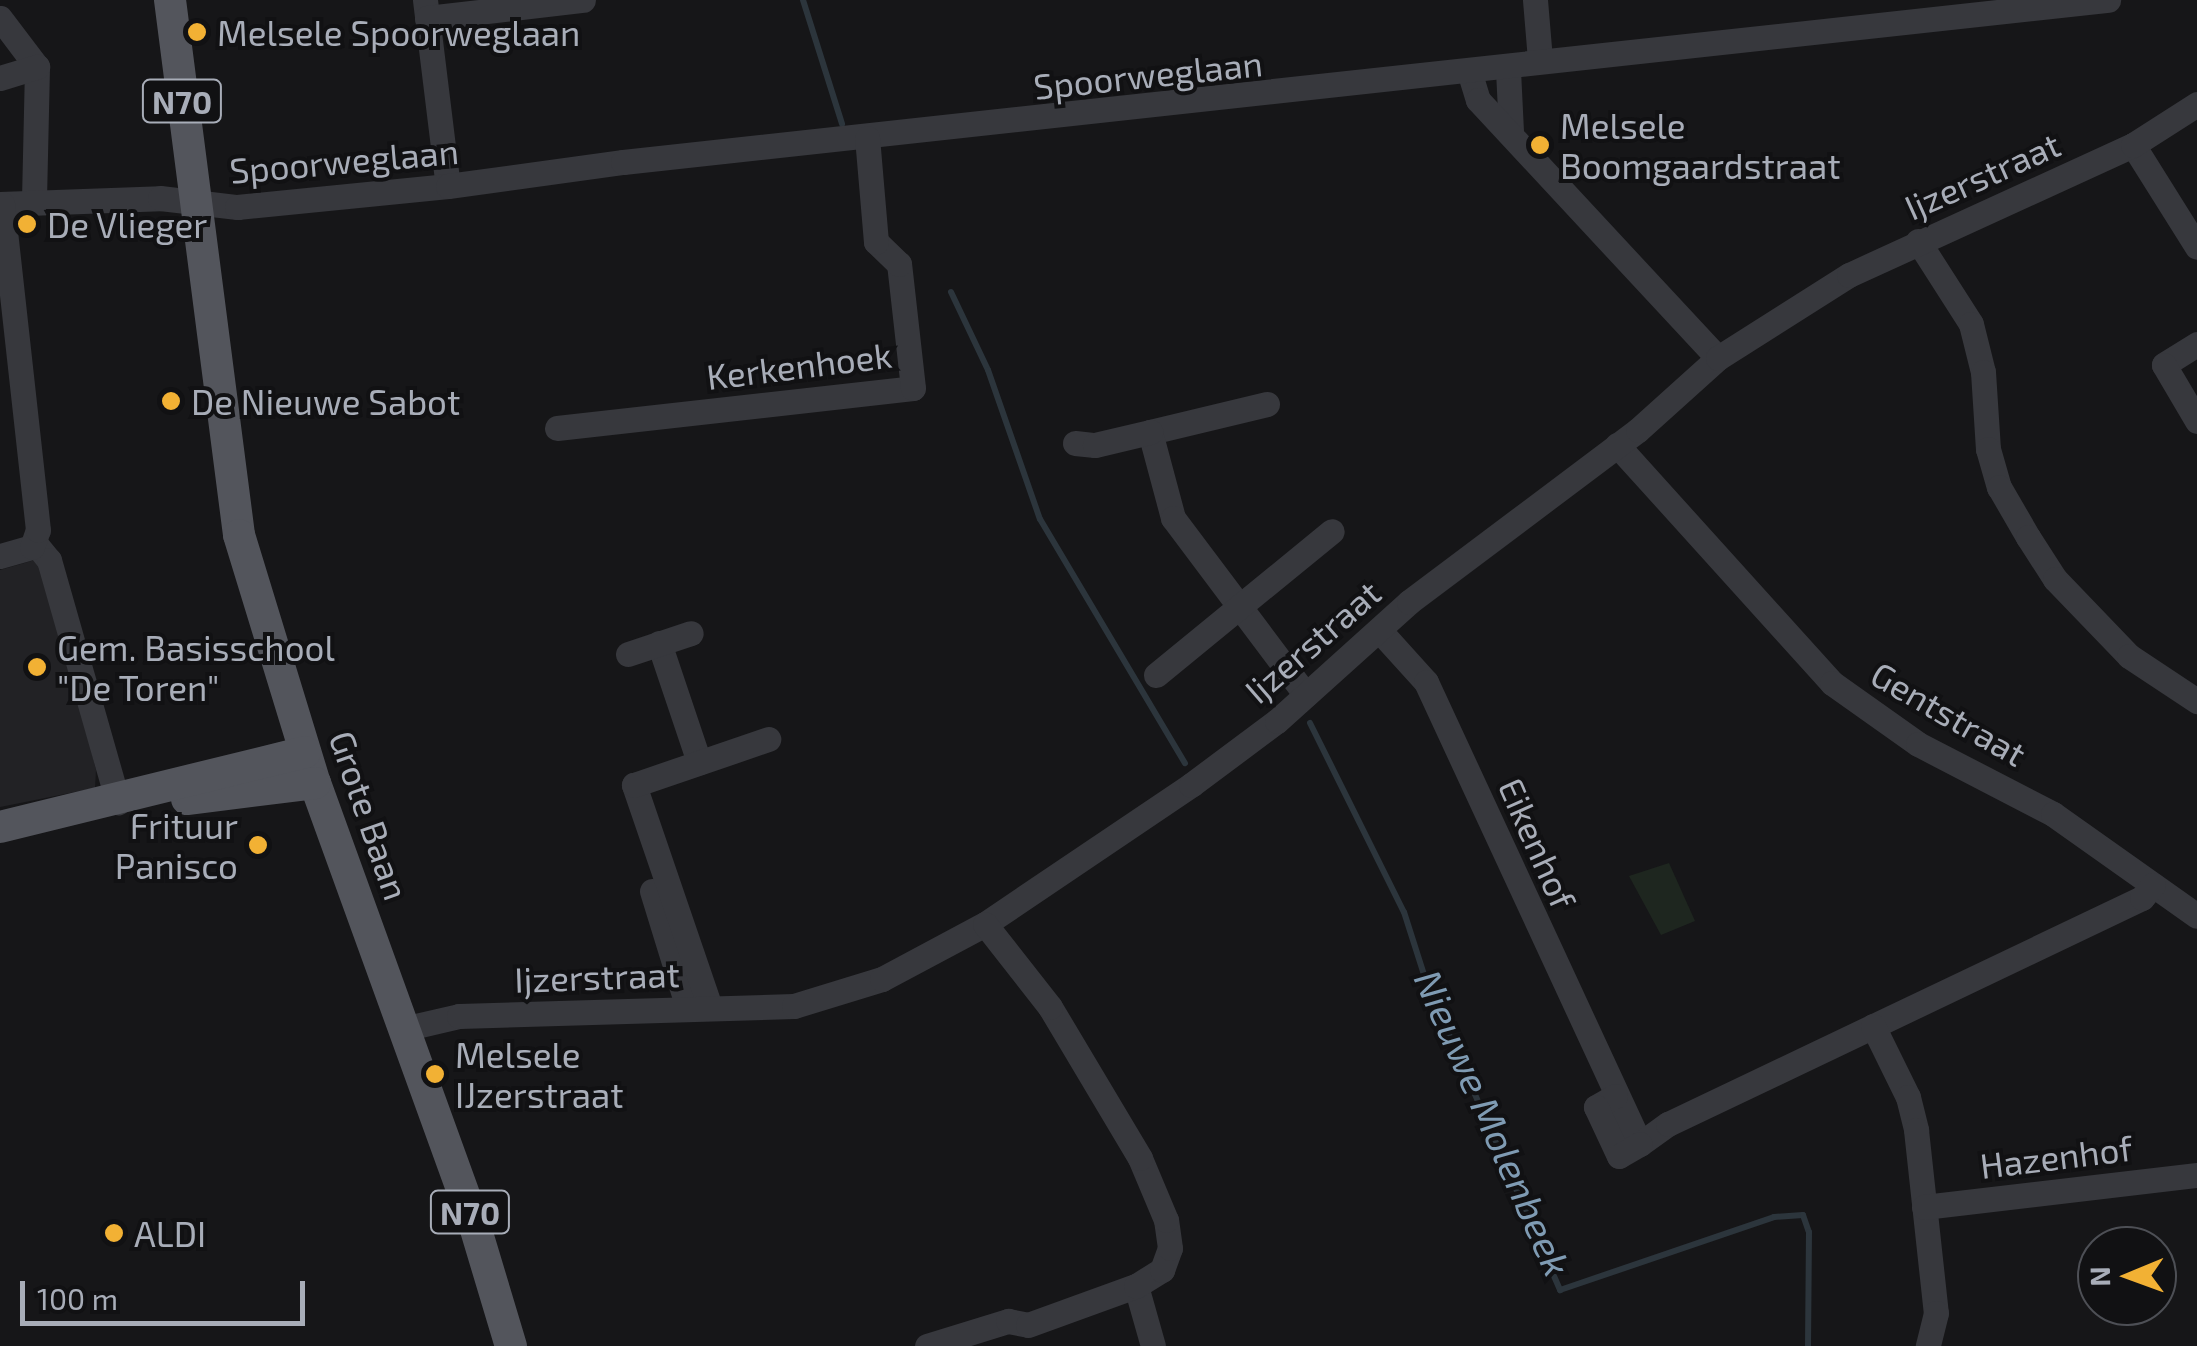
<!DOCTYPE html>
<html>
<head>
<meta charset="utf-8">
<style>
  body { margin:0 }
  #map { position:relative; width:2197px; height:1346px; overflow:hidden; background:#161618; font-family:"Exo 2",sans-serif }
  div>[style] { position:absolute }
  .built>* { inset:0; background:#222225 }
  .green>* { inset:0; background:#1e261f }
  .stream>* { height:6px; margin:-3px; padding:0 3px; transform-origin:3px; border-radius:3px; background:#2c353c }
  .minor>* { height:25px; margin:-12.5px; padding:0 12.5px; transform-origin:12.5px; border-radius:12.5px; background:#37383d }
  .major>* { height:32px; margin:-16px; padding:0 16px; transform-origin:16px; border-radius:16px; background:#53555c }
  .dots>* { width:28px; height:28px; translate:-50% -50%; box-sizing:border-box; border:5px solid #111113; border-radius:50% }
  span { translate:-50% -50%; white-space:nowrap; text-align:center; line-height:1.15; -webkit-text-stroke:8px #111113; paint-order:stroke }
  .shield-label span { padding:2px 8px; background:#111113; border:2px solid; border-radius:8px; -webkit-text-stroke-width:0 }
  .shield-label { font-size:32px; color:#a8adb8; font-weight:700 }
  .poi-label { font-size:35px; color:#a8adb8 }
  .left { translate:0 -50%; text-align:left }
  .right { translate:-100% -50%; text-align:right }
  .street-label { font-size:35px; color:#a8adb8 }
  .water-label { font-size:38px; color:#7f9bb3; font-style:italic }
  .north { position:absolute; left:2077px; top:1226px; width:100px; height:100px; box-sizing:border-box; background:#111113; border:2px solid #4d4f55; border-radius:50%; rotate:269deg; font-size:28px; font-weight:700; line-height:40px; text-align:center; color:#a8adb8 }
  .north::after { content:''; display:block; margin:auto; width:35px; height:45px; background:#f2b134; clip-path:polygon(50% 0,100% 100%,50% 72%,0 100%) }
  .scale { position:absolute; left:20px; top:1281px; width:285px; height:45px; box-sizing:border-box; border:5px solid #a8adb8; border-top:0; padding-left:12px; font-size:30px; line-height:35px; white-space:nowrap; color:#a8adb8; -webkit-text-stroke:8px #111113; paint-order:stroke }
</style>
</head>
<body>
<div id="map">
  <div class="built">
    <i style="clip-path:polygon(45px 557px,96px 770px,95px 788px,0 807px,0 570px)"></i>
  </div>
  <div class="green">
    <i style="clip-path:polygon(1669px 863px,1695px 921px,1661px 935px,1629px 876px)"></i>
  </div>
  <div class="stream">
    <i style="left:803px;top:0;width:130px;rotate:72.5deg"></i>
    <i style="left:951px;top:292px;width:86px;rotate:64.6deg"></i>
    <i style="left:988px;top:370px;width:158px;rotate:70.8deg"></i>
    <i style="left:1040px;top:519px;width:284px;rotate:59.3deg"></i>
    <i style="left:1310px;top:723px;width:211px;rotate:63.6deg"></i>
    <i style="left:1404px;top:912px;width:76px;rotate:72.3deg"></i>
    <i style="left:1427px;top:984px;width:334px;rotate:66.5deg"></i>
    <i style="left:1560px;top:1290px;width:226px;rotate:-18.8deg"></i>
    <i style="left:1774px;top:1217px;width:29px;rotate:-4deg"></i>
    <i style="left:1803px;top:1215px;width:18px;rotate:71deg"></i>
    <i style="left:1809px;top:1232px;width:114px;rotate:90.5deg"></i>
  </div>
  <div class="minor">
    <i style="left:425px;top:0;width:187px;rotate:83deg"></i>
    <i style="left:1535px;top:0;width:60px;rotate:85.2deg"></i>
    <i style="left:0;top:18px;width:61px;rotate:52.9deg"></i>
    <i style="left:37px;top:67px;width:135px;rotate:91.3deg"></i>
    <i style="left:427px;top:18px;width:157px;rotate:-6.6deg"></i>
    <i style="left:1508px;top:70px;width:61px;rotate:87.2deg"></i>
    <i style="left:1470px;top:74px;width:27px;rotate:73deg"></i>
    <i style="left:1478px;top:100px;width:352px;rotate:47.1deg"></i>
    <i style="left:0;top:78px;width:39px;rotate:-17deg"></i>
    <i style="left:2133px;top:145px;width:120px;rotate:57.9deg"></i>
    <i style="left:0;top:204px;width:160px;rotate:-2.1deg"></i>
    <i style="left:160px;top:198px;width:78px;rotate:6.7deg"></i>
    <i style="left:237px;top:207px;width:212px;rotate:-5.7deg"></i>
    <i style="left:448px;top:186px;width:177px;rotate:-7.8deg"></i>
    <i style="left:623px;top:162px;width:1494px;rotate:-6.23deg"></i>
    <i style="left:1918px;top:241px;width:98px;rotate:57.4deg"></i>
    <i style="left:1971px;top:324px;width:49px;rotate:76deg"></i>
    <i style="left:1983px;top:372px;width:77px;rotate:86.3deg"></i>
    <i style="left:1988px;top:449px;width:40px;rotate:74deg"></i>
    <i style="left:1999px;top:487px;width:58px;rotate:59.9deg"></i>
    <i style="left:2028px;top:537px;width:50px;rotate:57.3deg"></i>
    <i style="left:2055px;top:579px;width:107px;rotate:46.1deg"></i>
    <i style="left:2129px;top:656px;width:82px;rotate:33.5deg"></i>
    <i style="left:2197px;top:344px;width:39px;rotate:148deg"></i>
    <i style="left:2164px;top:365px;width:65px;rotate:59.5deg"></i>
    <i style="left:1267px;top:404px;width:120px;rotate:166.5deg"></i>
    <i style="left:1150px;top:432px;width:89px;rotate:75deg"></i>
    <i style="left:1173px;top:518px;width:221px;rotate:53.1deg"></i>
    <i style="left:557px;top:428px;width:358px;rotate:-6.4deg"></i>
    <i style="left:913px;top:388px;width:125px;rotate:-96.4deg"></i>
    <i style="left:899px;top:264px;width:32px;rotate:-136deg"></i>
    <i style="left:876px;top:242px;width:104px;rotate:-94.9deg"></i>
    <i style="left:1075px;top:443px;width:20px;rotate:6deg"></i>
    <i style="left:1095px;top:445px;width:57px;rotate:-13.3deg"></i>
    <i style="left:1617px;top:445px;width:321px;rotate:47.9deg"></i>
    <i style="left:1832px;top:683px;width:105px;rotate:35.3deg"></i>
    <i style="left:1918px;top:744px;width:152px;rotate:27.4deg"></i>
    <i style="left:2053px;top:814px;width:176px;rotate:35.3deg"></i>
    <i style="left:35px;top:543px;width:22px;rotate:51deg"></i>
    <i style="left:49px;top:560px;width:252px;rotate:74.1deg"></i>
    <i style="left:0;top:556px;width:33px;rotate:-16deg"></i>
    <i style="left:32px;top:547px;width:18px;rotate:-71deg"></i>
    <i style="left:38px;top:530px;width:328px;rotate:-96.3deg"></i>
    <i style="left:1379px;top:630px;width:70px;rotate:47.9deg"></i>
    <i style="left:1426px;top:682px;width:509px;rotate:65.15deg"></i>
    <i style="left:1640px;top:1144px;width:34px;rotate:-36deg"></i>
    <i style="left:1668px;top:1124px;width:525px;rotate:-25.49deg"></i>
    <i style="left:2142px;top:898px;width:17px;rotate:-50deg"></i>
    <i style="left:659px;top:643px;width:126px;rotate:71.4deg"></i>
    <i style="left:628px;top:654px;width:66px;rotate:-18.4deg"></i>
    <i style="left:1156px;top:675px;width:227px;rotate:-39.3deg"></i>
    <i style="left:652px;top:891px;width:122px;rotate:72.9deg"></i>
    <i style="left:710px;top:1007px;width:235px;rotate:-108.9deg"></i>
    <i style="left:634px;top:785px;width:142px;rotate:-18.9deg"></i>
    <i style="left:1873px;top:1026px;width:79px;rotate:63.8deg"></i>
    <i style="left:1908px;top:1097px;width:34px;rotate:76deg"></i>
    <i style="left:1916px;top:1130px;width:184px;rotate:83.8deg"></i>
    <i style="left:1936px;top:1313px;width:34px;rotate:104deg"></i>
    <i style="left:403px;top:1029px;width:57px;rotate:-13.1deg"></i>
    <i style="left:459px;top:1016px;width:335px;rotate:-1.7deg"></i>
    <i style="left:794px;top:1006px;width:92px;rotate:-17.1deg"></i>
    <i style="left:882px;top:979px;width:117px;rotate:-28.1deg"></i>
    <i style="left:985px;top:924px;width:249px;rotate:-34deg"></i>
    <i style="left:1191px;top:785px;width:107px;rotate:-36.7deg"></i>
    <i style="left:1277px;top:721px;width:178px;rotate:-42deg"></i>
    <i style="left:1409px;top:602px;width:286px;rotate:-36.9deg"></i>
    <i style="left:1638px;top:430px;width:108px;rotate:-42deg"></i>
    <i style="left:1718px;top:358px;width:155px;rotate:-32.4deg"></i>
    <i style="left:1849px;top:275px;width:312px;rotate:-24.6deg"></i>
    <i style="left:2133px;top:145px;width:76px;rotate:-32.6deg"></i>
    <i style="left:1615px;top:1096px;width:22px;rotate:150deg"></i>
    <i style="left:1596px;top:1107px;width:54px;rotate:64.9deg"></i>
    <i style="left:1619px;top:1156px;width:24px;rotate:-30deg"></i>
    <i style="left:1924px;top:1207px;width:275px;rotate:-6.7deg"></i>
    <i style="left:1136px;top:1286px;width:62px;rotate:74.2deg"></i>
    <i style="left:927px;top:1346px;width:85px;rotate:-17.2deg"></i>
    <i style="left:1008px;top:1321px;width:20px;rotate:11deg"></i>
    <i style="left:1028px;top:1325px;width:115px;rotate:-19.9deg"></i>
    <i style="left:1136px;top:1286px;width:31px;rotate:-32deg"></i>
    <i style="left:1162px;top:1270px;width:23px;rotate:-70deg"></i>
    <i style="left:1170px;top:1248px;width:28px;rotate:-98deg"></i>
    <i style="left:1166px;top:1220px;width:67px;rotate:-112.8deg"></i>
    <i style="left:1140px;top:1158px;width:176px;rotate:-120.8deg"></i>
    <i style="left:1050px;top:1007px;width:105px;rotate:-128.1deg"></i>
  </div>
  <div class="major">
    <i style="left:170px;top:0;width:539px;rotate:82.65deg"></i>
    <i style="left:239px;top:535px;width:259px;rotate:73deg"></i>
    <i style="left:315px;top:783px;width:457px;rotate:70.1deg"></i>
    <i style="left:471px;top:1213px;width:139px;rotate:73.3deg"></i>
    <i style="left:187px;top:799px;width:129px;rotate:-7.1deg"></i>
    <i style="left:0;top:827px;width:314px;rotate:-13.8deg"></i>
  </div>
  <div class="dots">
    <i style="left:197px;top:32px;background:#f2b134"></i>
    <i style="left:1540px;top:145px;background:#f2b134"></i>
    <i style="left:27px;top:224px;background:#f2b134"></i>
    <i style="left:171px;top:401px;background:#f2b134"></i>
    <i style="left:37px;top:667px;background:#f2b134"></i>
    <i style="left:258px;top:845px;background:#f2b134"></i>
    <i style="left:435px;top:1074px;background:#f2b134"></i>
    <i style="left:114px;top:1233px;background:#f2b134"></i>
  </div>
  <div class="shield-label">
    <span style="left:182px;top:101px">N70</span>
    <span style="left:470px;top:1212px">N70</span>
  </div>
  <div class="poi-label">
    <span class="left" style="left:217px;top:32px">Melsele Spoorweglaan</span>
    <span class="left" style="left:1560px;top:145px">Melsele<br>Boomgaardstraat</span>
    <span class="left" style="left:47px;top:224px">De Vlieger</span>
    <span class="left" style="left:191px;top:401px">De Nieuwe Sabot</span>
    <span class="left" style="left:57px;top:667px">Gem. Basisschool<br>"De Toren"</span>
    <span class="right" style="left:238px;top:845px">Frituur<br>Panisco</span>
    <span class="left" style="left:455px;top:1074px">Melsele<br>IJzerstraat</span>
    <span class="left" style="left:134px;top:1233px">ALDI</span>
  </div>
  <div class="street-label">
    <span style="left:1148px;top:74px;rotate:-6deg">Spoorweglaan</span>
    <span style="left:344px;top:160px;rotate:-5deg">Spoorweglaan</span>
    <span style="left:1982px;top:175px;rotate:-24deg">Ijzerstraat</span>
    <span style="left:799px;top:365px;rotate:-7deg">Kerkenhoek</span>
    <span style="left:1312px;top:641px;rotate:-41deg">Ijzerstraat</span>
    <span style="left:1949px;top:713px;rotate:30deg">Gentstraat</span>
    <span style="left:370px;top:815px;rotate:71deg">Grote Baan</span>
    <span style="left:1538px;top:843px;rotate:66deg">Eikenhof</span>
    <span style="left:597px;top:976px;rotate:-2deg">Ijzerstraat</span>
    <span style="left:2056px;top:1156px;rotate:-7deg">Hazenhof</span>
  </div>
  <div class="water-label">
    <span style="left:1493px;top:1123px;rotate:66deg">Nieuwe Molenbeek</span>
  </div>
  <div class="north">N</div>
  <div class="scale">100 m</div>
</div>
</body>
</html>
